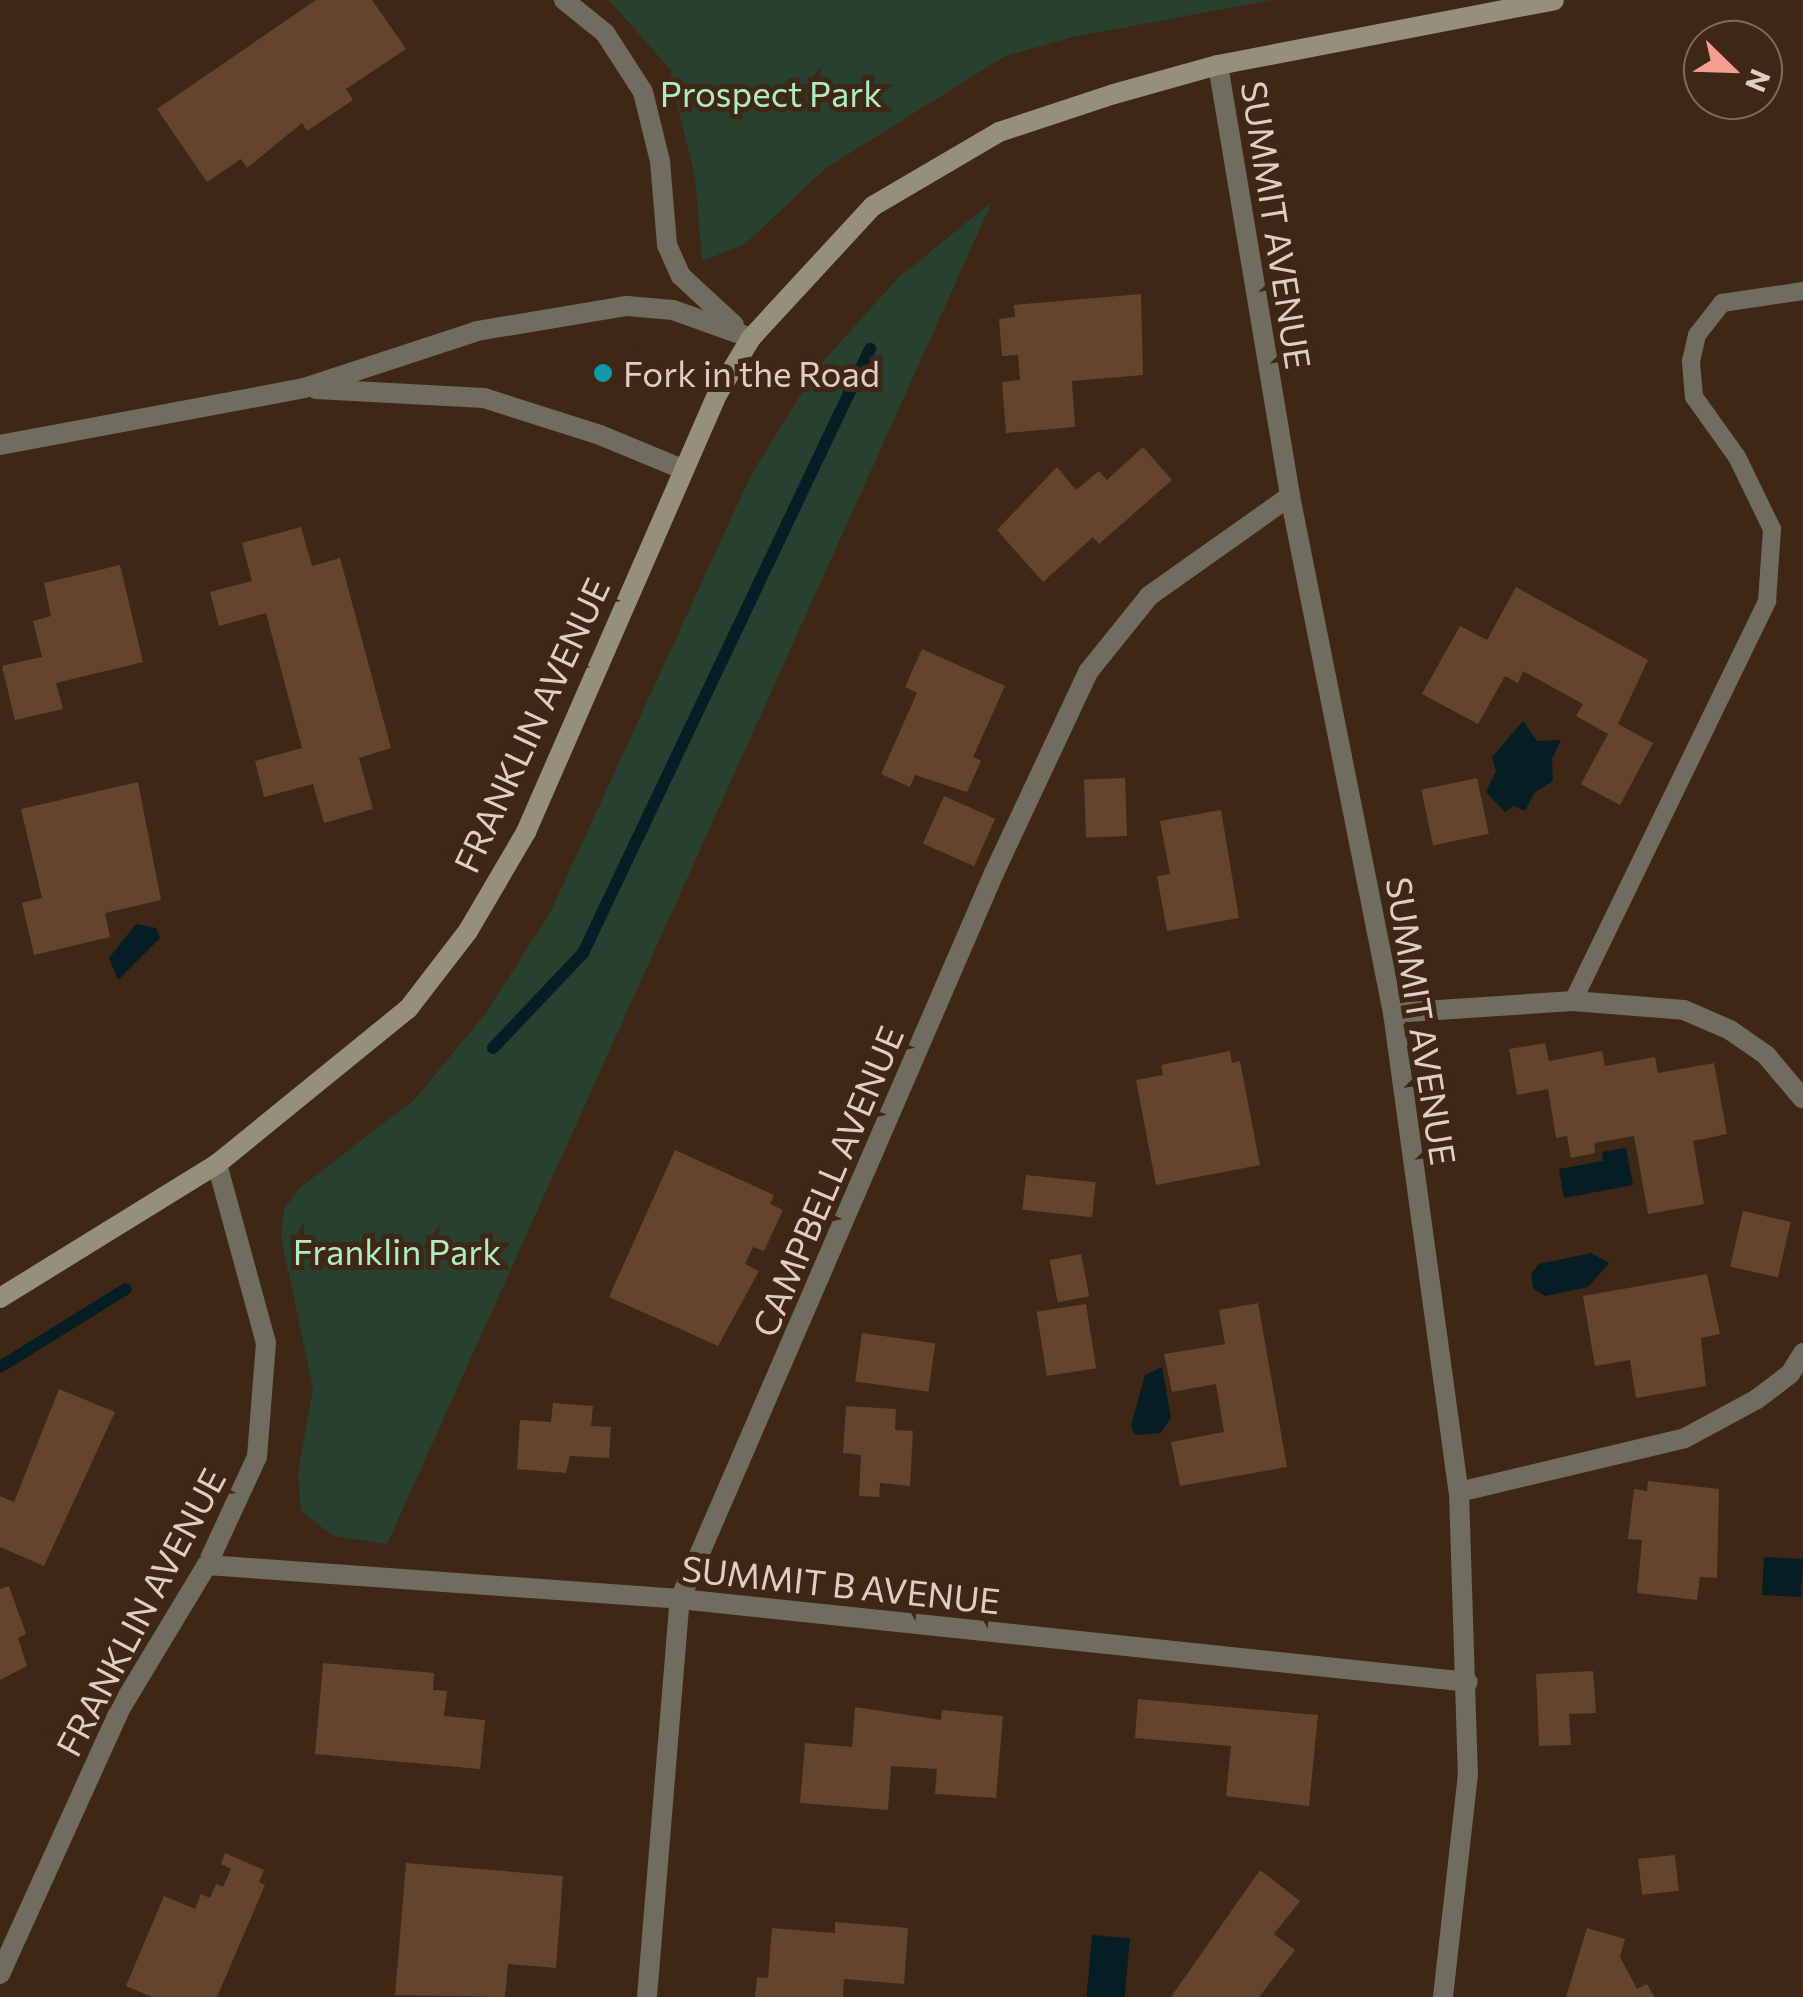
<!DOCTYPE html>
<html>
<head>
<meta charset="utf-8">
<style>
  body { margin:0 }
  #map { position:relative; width:1803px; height:1997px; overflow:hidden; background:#3e2715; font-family:Commissioner,sans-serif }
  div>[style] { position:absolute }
  .green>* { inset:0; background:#284030 }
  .water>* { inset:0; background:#041e23; transform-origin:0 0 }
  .stream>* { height:12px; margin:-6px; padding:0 6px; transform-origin:6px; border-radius:6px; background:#041e23 }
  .building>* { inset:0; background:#63452e; transform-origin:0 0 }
  .lane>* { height:18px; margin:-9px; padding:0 9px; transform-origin:9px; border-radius:9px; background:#706d5f }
  .street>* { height:20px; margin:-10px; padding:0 10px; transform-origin:10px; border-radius:10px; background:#706d5f }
  .secondary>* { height:20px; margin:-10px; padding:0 10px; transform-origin:10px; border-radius:10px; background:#95907b }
  .dots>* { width:28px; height:28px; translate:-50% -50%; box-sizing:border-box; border:5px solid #3e2715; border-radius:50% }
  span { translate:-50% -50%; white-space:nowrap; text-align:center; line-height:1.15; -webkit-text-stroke:10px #3e2715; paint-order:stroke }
  .park-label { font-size:35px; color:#afecc2 }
  .street-label { font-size:35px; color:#decec4 }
  .poi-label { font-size:35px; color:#decec4 }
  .left { translate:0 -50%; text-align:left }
  .north { position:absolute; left:1683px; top:20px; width:100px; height:100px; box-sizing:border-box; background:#3e2715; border:2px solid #7e6a5b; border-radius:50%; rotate:113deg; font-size:28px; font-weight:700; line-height:40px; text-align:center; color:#decec4 }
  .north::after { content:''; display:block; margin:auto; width:35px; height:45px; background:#f59d8f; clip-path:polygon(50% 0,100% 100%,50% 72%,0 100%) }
</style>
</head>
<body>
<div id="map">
  <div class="green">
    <i style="clip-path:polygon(609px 0,1272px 0,1073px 37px,1005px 56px,826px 168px,744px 245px,702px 261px,695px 176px,668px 67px)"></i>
    <i style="clip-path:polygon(992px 202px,387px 1544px,333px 1536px,301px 1511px,298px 1473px,313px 1388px,281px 1237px,284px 1208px,302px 1186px,415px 1099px,486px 1013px,551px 911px,751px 475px,818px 367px,898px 278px)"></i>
  </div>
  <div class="water">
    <i style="clip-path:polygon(1523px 721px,1537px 741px,1561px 740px,1552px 759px,1553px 781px,1534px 793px,1525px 811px,1514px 806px,1505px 812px,1486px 792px,1496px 771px,1492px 757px)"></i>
    <i style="clip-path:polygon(136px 924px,156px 928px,160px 938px,118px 980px,109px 958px)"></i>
    <i style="clip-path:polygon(1626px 1148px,1633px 1185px,1564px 1198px,1559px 1169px,1603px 1161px,1602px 1152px)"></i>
    <i style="clip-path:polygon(1591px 1253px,1609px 1263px,1588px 1287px,1545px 1296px,1533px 1288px,1531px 1274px,1539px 1264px)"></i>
    <i style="clip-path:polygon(1162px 1367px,1171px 1418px,1161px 1433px,1135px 1435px,1131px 1426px,1145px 1375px)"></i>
    <i style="left:1764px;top:1557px;width:39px;height:38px;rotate:3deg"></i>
    <i style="left:1092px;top:1935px;width:38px;height:62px;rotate:5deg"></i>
  </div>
  <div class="stream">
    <i style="left:493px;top:1048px;width:131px;rotate:-46.5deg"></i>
    <i style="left:583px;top:953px;width:669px;rotate:-64.58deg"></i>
    <i style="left:0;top:1367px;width:148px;rotate:-31.8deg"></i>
  </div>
  <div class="building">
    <i style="clip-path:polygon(316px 0,372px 0,406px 49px,346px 89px,353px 100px,307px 131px,302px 123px,247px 168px,241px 159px,207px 182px,157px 109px)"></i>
    <i style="clip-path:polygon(1141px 294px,1143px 375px,1072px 381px,1075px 427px,1006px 433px,1002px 382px,1020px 380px,1018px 355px,1002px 356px,999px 319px,1015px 317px,1014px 305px)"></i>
    <i style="clip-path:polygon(1143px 447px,1172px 480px,1099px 544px,1093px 537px,1043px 582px,997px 530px,1057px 467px,1076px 490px,1099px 471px,1107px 480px)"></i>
    <i style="clip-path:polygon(301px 527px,312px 566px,340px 558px,391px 748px,359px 758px,373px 809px,324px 823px,313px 784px,264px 797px,255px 761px,302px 748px,266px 613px,219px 626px,210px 592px,252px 581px,242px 543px)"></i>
    <i style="clip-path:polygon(120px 565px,143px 662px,56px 683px,63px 709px,15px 720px,2px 666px,42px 657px,33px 621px,51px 616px,44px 583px)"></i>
    <i style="clip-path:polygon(1516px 587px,1648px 660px,1618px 724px,1653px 743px,1620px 805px,1581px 784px,1608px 734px,1576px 716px,1583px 704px,1523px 671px,1518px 683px,1505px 676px,1478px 724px,1422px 694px,1460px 626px,1487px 640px)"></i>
    <i style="clip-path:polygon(922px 649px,1005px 686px,973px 757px,981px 761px,967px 792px,915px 775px,910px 787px,881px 774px,917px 693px,905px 687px)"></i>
    <i style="left:1125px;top:778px;width:58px;height:41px;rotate:88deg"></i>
    <i style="left:1477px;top:778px;width:57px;height:57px;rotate:78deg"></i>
    <i style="clip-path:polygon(138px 782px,161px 900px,105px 913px,110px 937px,34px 955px,22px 903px,42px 898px,21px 809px)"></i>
    <i style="left:944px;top:796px;width:56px;height:52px;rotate:24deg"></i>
    <i style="clip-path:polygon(1221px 810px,1239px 918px,1167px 931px,1157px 876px,1170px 874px,1160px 821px)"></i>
    <i style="clip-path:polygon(1545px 1043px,1549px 1061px,1602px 1051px,1605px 1066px,1655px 1057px,1658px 1073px,1714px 1063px,1727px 1134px,1693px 1141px,1704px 1204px,1648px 1214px,1634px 1136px,1594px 1143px,1595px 1153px,1571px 1158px,1567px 1136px,1556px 1138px,1548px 1089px,1517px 1095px,1509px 1049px)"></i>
    <i style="clip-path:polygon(1230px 1051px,1232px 1063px,1240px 1061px,1260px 1165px,1156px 1185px,1136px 1080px,1163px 1075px,1161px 1065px)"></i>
    <i style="clip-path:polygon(675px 1150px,774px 1195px,770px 1204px,783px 1210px,764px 1251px,753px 1247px,745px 1264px,759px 1271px,718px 1346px,609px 1297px)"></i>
    <i style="left:1026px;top:1175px;width:70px;height:35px;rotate:6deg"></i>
    <i style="left:1743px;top:1211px;width:49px;height:57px;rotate:13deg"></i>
    <i style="left:1081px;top:1254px;width:43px;height:32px;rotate:79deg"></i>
    <i style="clip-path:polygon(1707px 1274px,1720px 1334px,1701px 1338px,1706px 1386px,1636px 1398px,1630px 1360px,1595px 1366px,1583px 1296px)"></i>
    <i style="clip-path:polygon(1258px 1303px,1287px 1467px,1180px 1486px,1171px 1442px,1224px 1432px,1216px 1384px,1172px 1392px,1164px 1354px,1225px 1344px,1219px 1310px)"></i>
    <i style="left:1086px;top:1304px;width:65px;height:50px;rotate:81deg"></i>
    <i style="left:862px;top:1333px;width:74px;height:49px;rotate:8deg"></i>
    <i style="clip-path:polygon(59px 1389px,115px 1412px,44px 1566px,0 1547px,0 1496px,14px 1502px)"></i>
    <i style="clip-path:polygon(553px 1403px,593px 1406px,591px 1426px,611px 1427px,609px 1458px,570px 1456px,566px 1473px,517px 1469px,520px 1420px,551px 1422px)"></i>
    <i style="clip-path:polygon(846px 1406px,896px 1409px,895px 1430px,913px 1431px,910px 1486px,880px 1483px,879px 1497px,859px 1496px,861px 1455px,843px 1453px)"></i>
    <i style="clip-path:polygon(1648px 1481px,1719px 1489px,1717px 1578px,1700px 1577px,1697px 1600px,1637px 1593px,1642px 1540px,1628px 1539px,1634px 1489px,1647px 1491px)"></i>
    <i style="clip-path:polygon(9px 1586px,26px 1634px,18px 1638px,27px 1666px,0 1680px,0 1589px)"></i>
    <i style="clip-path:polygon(323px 1663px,434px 1673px,433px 1690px,447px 1691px,444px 1716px,485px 1720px,480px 1769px,315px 1754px)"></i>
    <i style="clip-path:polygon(1593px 1671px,1596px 1713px,1569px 1714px,1571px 1745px,1539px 1746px,1536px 1674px)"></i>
    <i style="clip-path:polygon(1138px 1699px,1318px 1715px,1309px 1806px,1226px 1796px,1231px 1746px,1135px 1738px)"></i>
    <i style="clip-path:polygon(855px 1707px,941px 1720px,942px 1710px,1003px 1716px,996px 1798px,935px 1794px,937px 1769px,891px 1766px,888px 1810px,800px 1803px,805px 1743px,852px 1747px)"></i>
    <i style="clip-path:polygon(225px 1853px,264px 1870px,259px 1882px,265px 1885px,217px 1997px,152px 1997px,126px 1986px,164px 1896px,195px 1909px,201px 1894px,210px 1898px,216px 1884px,223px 1887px,231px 1869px,221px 1864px)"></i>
    <i style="left:1675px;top:1855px;width:36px;height:37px;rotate:84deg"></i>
    <i style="clip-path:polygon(406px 1863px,563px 1876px,556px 1968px,508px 1964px,505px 1997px,395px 1995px)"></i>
    <i style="clip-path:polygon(1260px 1870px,1300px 1901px,1274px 1934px,1295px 1950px,1259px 1997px,1171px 1997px)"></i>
    <i style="clip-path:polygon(835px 1922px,908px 1928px,904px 1984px,844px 1979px,843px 1997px,755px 1997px,757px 1977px,768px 1978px,772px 1928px,835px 1933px)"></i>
    <i style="clip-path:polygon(1587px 1928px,1625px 1939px,1620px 1957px,1637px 1989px,1647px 1984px,1654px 1997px,1566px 1997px)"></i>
  </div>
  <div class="lane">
    <i style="left:1573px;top:1001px;width:445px;rotate:-64.1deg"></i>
    <i style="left:1767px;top:601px;width:72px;rotate:-86deg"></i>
    <i style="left:1772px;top:529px;width:80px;rotate:-115.9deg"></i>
    <i style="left:1737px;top:457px;width:74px;rotate:-125.6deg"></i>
    <i style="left:1694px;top:397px;width:36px;rotate:-95deg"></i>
    <i style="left:1691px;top:361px;width:27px;rotate:-77deg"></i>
    <i style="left:1697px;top:335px;width:41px;rotate:-52deg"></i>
    <i style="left:1722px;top:303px;width:82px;rotate:-8.4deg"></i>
  </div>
  <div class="street">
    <i style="left:564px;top:0;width:53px;rotate:38.8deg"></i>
    <i style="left:605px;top:33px;width:70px;rotate:57.2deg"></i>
    <i style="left:643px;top:92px;width:71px;rotate:76.2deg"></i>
    <i style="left:660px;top:161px;width:84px;rotate:85.2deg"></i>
    <i style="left:667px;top:245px;width:34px;rotate:66deg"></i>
    <i style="left:681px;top:276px;width:72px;rotate:42.8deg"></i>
    <i style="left:1218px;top:65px;width:437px;rotate:80.5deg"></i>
    <i style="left:1290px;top:496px;width:527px;rotate:78.73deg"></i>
    <i style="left:1393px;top:1013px;width:484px;rotate:82.2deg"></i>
    <i style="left:1459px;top:1492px;width:282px;rotate:88.2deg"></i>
    <i style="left:1468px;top:1774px;width:224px;rotate:96.4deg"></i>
    <i style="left:316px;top:389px;width:168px;rotate:3.1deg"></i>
    <i style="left:484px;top:398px;width:122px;rotate:17.7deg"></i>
    <i style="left:600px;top:435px;width:89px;rotate:22.5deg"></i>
    <i style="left:0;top:445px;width:309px;rotate:-10.6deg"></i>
    <i style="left:304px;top:388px;width:182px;rotate:-18.2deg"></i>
    <i style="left:477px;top:331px;width:152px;rotate:-9.5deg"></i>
    <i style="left:627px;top:306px;width:46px;rotate:5deg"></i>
    <i style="left:673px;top:310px;width:83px;rotate:19.7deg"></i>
    <i style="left:1393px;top:1013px;width:180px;rotate:-3.8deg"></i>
    <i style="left:1573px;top:1001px;width:111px;rotate:4.6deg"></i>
    <i style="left:1684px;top:1010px;width:50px;rotate:23.5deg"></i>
    <i style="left:1730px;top:1030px;width:44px;rotate:34.8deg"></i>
    <i style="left:1766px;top:1055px;width:57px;rotate:49.9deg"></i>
    <i style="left:1459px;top:1492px;width:232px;rotate:-13.4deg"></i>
    <i style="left:1685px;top:1438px;width:82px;rotate:-28.4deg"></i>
    <i style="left:1757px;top:1399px;width:41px;rotate:-37.1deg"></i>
    <i style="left:1790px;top:1374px;width:25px;rotate:-58deg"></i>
    <i style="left:207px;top:1565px;width:474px;rotate:4.1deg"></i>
    <i style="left:680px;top:1599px;width:792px;rotate:6.01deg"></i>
    <i style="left:0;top:1974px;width:291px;rotate:-65.6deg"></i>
    <i style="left:120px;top:1709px;width:168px;rotate:-58.9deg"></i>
    <i style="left:207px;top:1565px;width:119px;rotate:-65.2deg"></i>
    <i style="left:257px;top:1457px;width:114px;rotate:-85.5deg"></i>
    <i style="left:266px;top:1343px;width:186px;rotate:-105.3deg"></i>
    <i style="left:647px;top:1997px;width:399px;rotate:-85.3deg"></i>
    <i style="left:680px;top:1599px;width:791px;rotate:-66.61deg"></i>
    <i style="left:994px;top:873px;width:222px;rotate:-64.9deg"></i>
    <i style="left:1088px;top:672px;width:97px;rotate:-51.2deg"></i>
    <i style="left:1149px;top:596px;width:173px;rotate:-35.3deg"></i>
  </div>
  <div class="secondary">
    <i style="left:0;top:1298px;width:255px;rotate:-31.7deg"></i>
    <i style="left:217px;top:1164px;width:246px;rotate:-39.1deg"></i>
    <i style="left:408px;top:1009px;width:98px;rotate:-52.4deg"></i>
    <i style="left:468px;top:931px;width:115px;rotate:-59.6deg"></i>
    <i style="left:526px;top:832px;width:479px;rotate:-66.4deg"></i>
    <i style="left:718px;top:393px;width:64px;rotate:-59deg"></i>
    <i style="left:751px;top:338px;width:180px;rotate:-47.3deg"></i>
    <i style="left:873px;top:206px;width:146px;rotate:-30.4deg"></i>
    <i style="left:999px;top:132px;width:121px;rotate:-18.3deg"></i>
    <i style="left:1114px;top:94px;width:108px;rotate:-15.6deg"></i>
    <i style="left:1218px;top:65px;width:342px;rotate:-10.9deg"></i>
  </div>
  <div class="dots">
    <i style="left:603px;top:373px;background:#0f9aa8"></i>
  </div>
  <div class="park-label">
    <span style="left:771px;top:93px">Prospect Park</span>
    <span style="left:397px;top:1251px">Franklin Park</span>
  </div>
  <div class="street-label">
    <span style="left:1277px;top:225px;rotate:81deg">SUMMIT AVENUE</span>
    <span style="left:531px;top:725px;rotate:-65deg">FRANKLIN AVENUE</span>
    <span style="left:1422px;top:1021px;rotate:81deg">SUMMIT AVENUE</span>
    <span style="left:827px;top:1181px;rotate:-67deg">CAMPBELL AVENUE</span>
    <span style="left:841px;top:1584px;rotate:6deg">SUMMIT B AVENUE</span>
    <span style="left:140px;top:1612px;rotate:-62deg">FRANKLIN AVENUE</span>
  </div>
  <div class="poi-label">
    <span class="left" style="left:623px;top:373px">Fork in the Road</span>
  </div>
  <div class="north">N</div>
</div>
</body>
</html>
